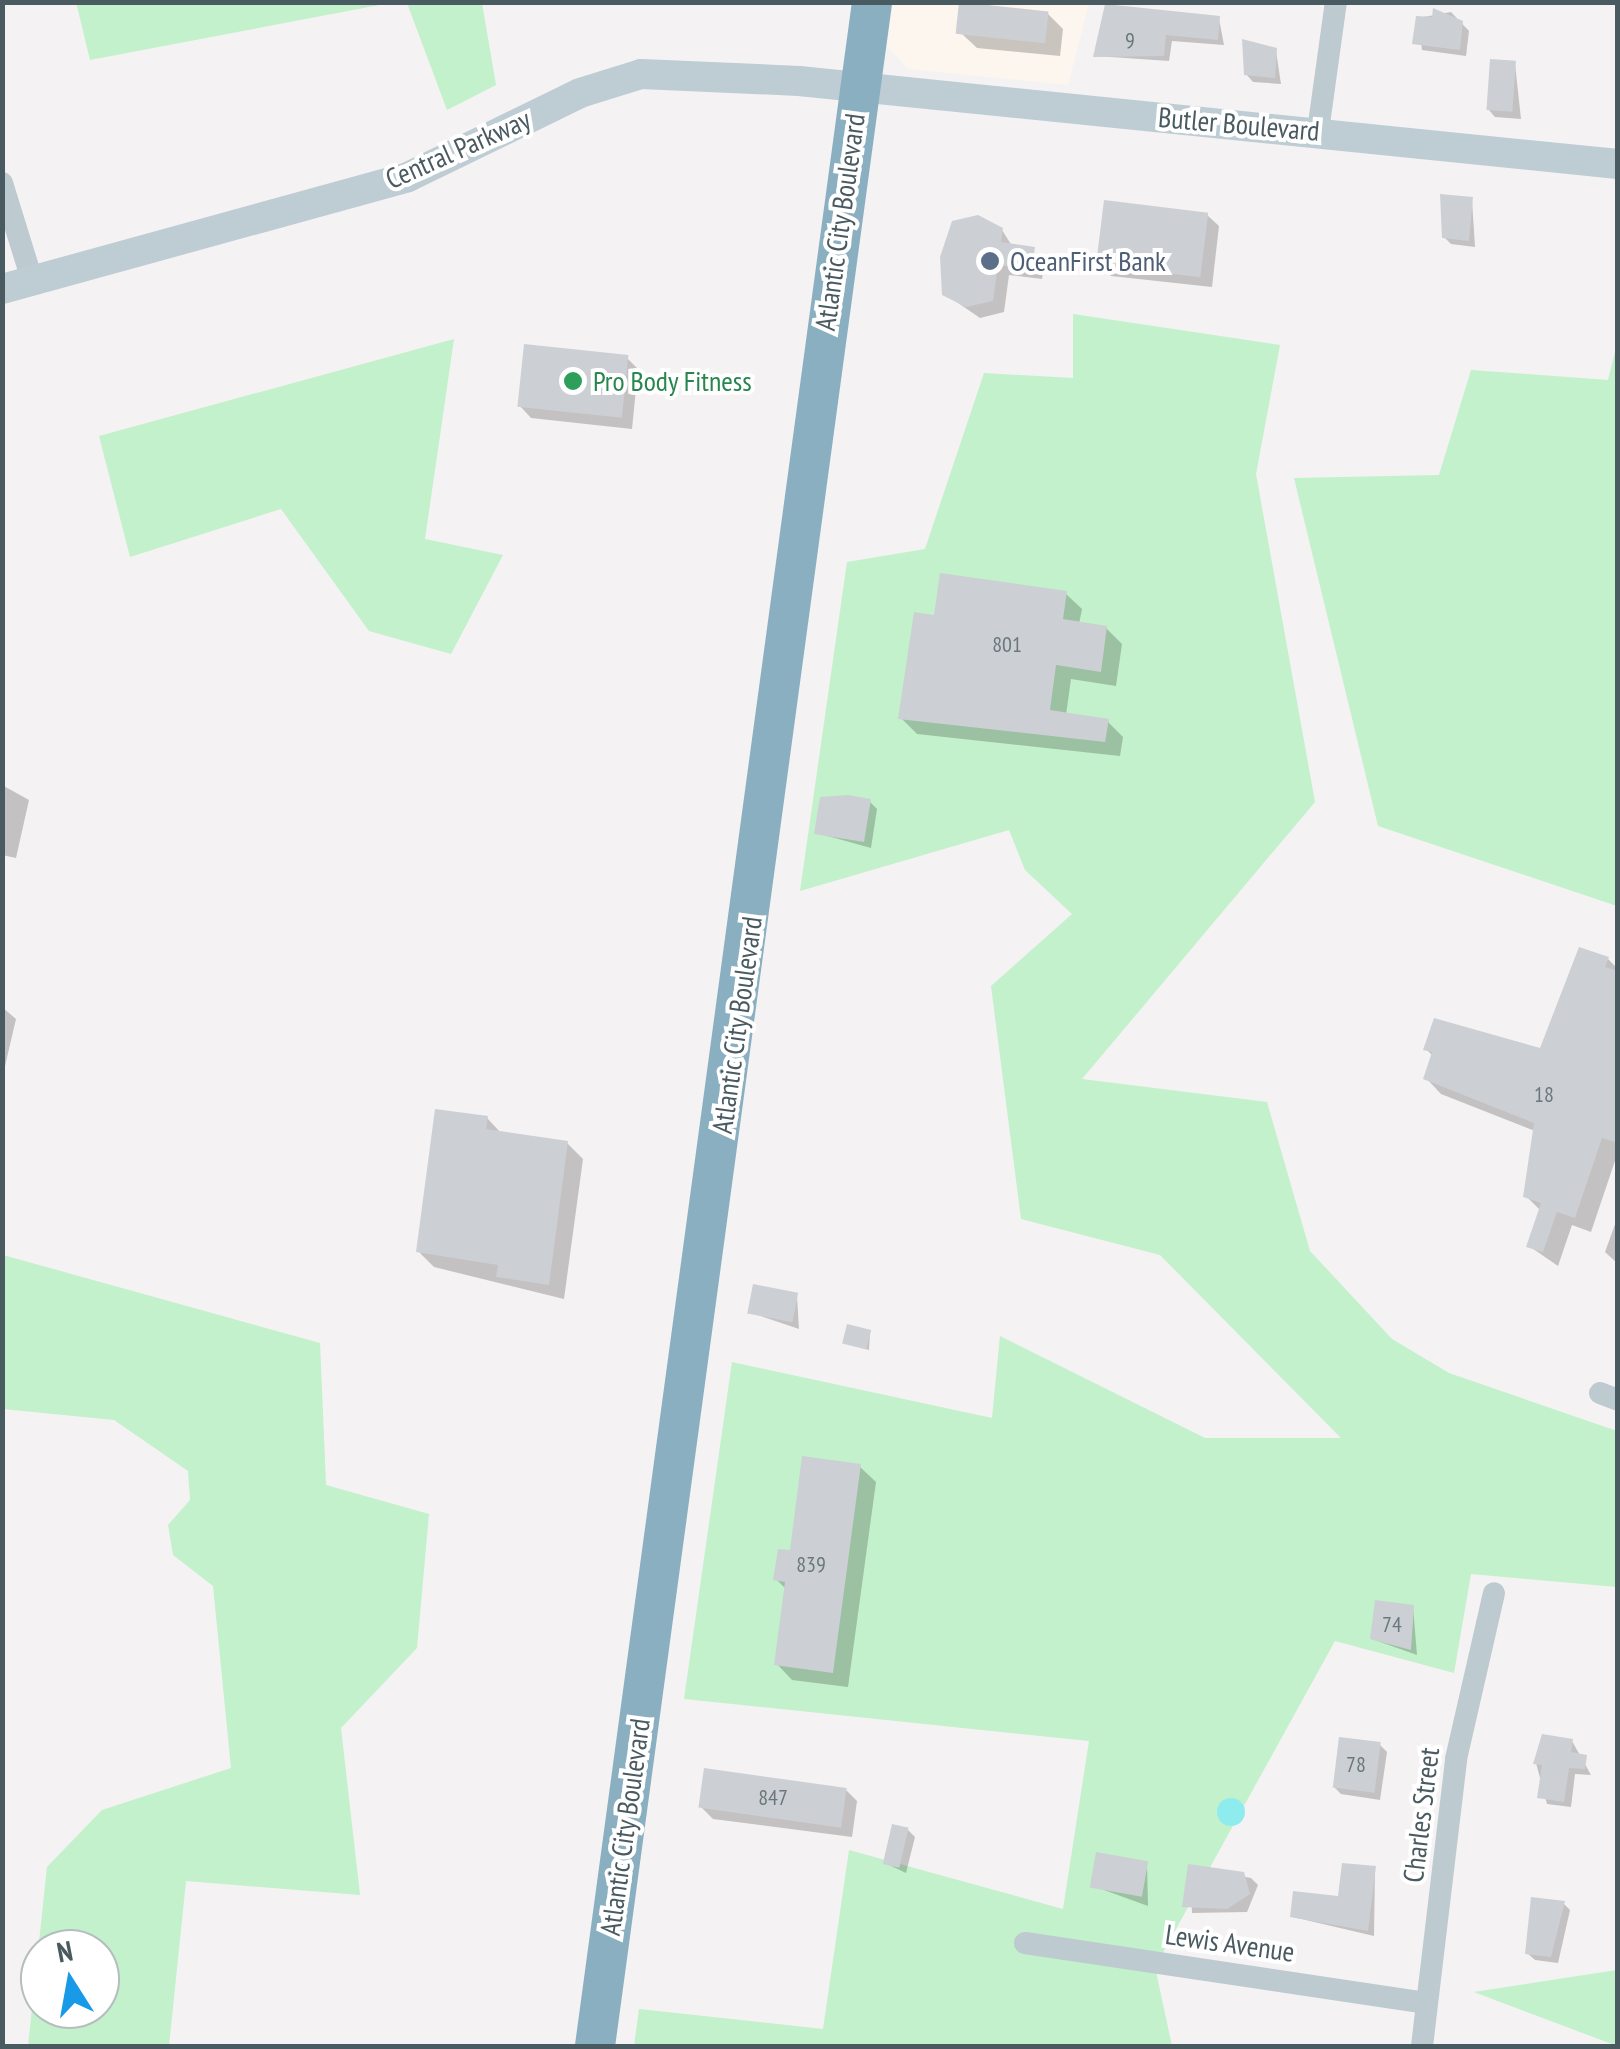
<!DOCTYPE html>
<html>
<head>
<meta charset="utf-8">
<style>
  body { margin:0 }
  #map { position:relative; width:1620px; height:2049px; overflow:hidden; background:#f4f2f3; font-family:"PT Sans Narrow",sans-serif }
  div>[style] { position:absolute }
  .commercial>* { inset:0; background:#fdf6ee }
  .green>* { inset:0; background:#c2f1cb }
  .water>* { inset:0; background:#8fecee }
  .round { border-radius:50% }
  .shadow>* { inset:0; background:#0003 }
  .building>* { inset:0; background:#ccd0d4; transform-origin:0 0 }
  .street>* { height:22px; margin:-11px; padding:0 11px; transform-origin:11px; border-radius:11px; background:#bdcacf }
  .secondary>* { height:30px; margin:-15px; padding:0 15px; transform-origin:15px; border-radius:15px; background:#beccd4 }
  .highway>* { height:40px; margin:-20px; padding:0 20px; transform-origin:20px; border-radius:20px; background:#8aafc1 }
  .dots>* { width:28px; height:28px; translate:-50% -50%; box-sizing:border-box; border:5px solid #fff; border-radius:50% }
  span { translate:-50% -50%; white-space:nowrap; text-align:center; line-height:1.15; -webkit-text-stroke:8px #fff; paint-order:stroke }
  .number-label { font-size:22px; color:#6a787d }
  .number-label span { -webkit-text-stroke-width:0 }
  .street-label { font-size:28px; color:#495a60 }
  .service-label { font-size:28px; color:#4e5e75 }
  .left { translate:0 -50%; text-align:left }
  .leisure-label { font-size:28px; color:#27864d }
  .frame { position:absolute; inset:0; border:5px solid #495a60; pointer-events:none }
  .north { position:absolute; left:20px; top:1929px; width:100px; height:100px; box-sizing:border-box; background:#fff; border:2px solid #b6bdbf; border-radius:50%; rotate:349deg; font-size:28px; font-weight:700; line-height:40px; text-align:center; color:#495a60 }
  .north::after { content:''; display:block; margin:auto; width:35px; height:45px; background:#189ae8; clip-path:polygon(50% 0,100% 100%,50% 72%,0 100%) }
</style>
</head>
<body>
<div id="map">
  <div class="commercial">
    <i style="clip-path:polygon(893px 3px,1089px 3px,1068px 85px,908px 69px,887px 46px)"></i>
  </div>
  <div class="green">
    <i style="clip-path:polygon(76px 2px,390px 2px,390px 3px,90px 60px)"></i>
    <i style="clip-path:polygon(407px 3px,482px 3px,496px 85px,447px 110px)"></i>
    <i style="clip-path:polygon(1073px 314px,1280px 345px,1256px 474px,1315px 802px,1082px 1079px,1267px 1102px,1310px 1251px,1392px 1339px,1449px 1373px,1617px 1431px,1617px 1587px,1471px 1574px,1454px 1673px,1335px 1641px,1155px 1967px,1172px 2046px,634px 2046px,639px 2009px,823px 2029px,849px 1850px,1063px 1909px,1089px 1741px,684px 1699px,732px 1362px,992px 1418px,1000px 1336px,1205px 1438px,1341px 1438px,1160px 1255px,1021px 1219px,991px 986px,1072px 914px,1025px 870px,1009px 830px,800px 891px,847px 562px,925px 549px,984px 373px,1073px 378px)"></i>
    <i style="clip-path:polygon(454px 339px,425px 539px,503px 555px,451px 654px,369px 631px,281px 509px,130px 557px,99px 436px)"></i>
    <i style="clip-path:polygon(1617px 344px,1617px 906px,1378px 826px,1294px 478px,1439px 475px,1471px 370px,1608px 380px)"></i>
    <i style="clip-path:polygon(evenodd,3px 1255px,320px 1343px,326px 1485px,429px 1514px,417px 1648px,341px 1728px,360px 1895px,186px 1881px,169px 2046px,28px 2046px,47px 1867px,102px 1810px,231px 1768px,213px 1586px,173px 1555px,168px 1525px,190px 1500px,188px 1471px,114px 1420px,3px 1409px,3px 1255px,100px 1949px,100px 2009px,40px 2009px,40px 1949px,100px 1949px)"></i>
    <i style="clip-path:polygon(1617px 1970px,1617px 2046px,1474px 1992px)"></i>
  </div>
  <div class="water">
    <i class="round" style="left:1217px;top:1798px;width:28px;height:28px"></i>
  </div>
  <div class="shadow">
    <i style="clip-path:polygon(964px 2px,1048px 14px,1063px 29px,1060px 56px,977px 48px,961px 33px)"></i>
    <i style="clip-path:polygon(1451px 12px,1469px 31px,1466px 56px,1422px 50px,1418px 18px)"></i>
    <i style="clip-path:polygon(1219px 19px,1224px 45px,1172px 41px,1169px 61px,1096px 56px)"></i>
    <i style="clip-path:polygon(1276px 51px,1281px 84px,1253px 82px,1246px 74px)"></i>
    <i style="clip-path:polygon(1515px 64px,1521px 119px,1495px 117px,1488px 109px)"></i>
    <i style="clip-path:polygon(1472px 200px,1475px 247px,1451px 244px,1444px 237px)"></i>
    <i style="clip-path:polygon(1207px 215px,1219px 226px,1212px 287px,1111px 276px,1100px 264px)"></i>
    <i style="clip-path:polygon(1002px 230px,1012px 246px,1045px 261px,1042px 279px,1009px 275px,1004px 312px,980px 318px,945px 294px)"></i>
    <i style="clip-path:polygon(627px 358px,638px 369px,632px 429px,531px 418px,520px 406px)"></i>
    <i style="clip-path:polygon(1066px 594px,1082px 609px,1079px 624px,1106px 628px,1122px 644px,1116px 686px,1071px 679px,1066px 715px,1107px 721px,1123px 737px,1120px 756px,917px 734px,901px 718px,936px 618px)"></i>
    <i style="clip-path:polygon(2px 785px,29px 800px,16px 858px,2px 855px)"></i>
    <i style="clip-path:polygon(870px 802px,877px 809px,871px 848px,817px 833px)"></i>
    <i style="clip-path:polygon(1608px 959px,1618px 969px,1618px 1152px,1591px 1232px,1572px 1225px,1558px 1266px,1529px 1246px,1541px 1211px,1526px 1196px,1535px 1131px,1441px 1094px,1426px 1078px,1433px 1056px,1426px 1049px,1541px 1051px)"></i>
    <i style="clip-path:polygon(2px 1007px,16px 1019px,2px 1079px)"></i>
    <i style="clip-path:polygon(487px 1118px,502px 1134px,567px 1143px,583px 1159px,564px 1299px,434px 1267px,419px 1252px)"></i>
    <i style="clip-path:polygon(1618px 1216px,1618px 1264px,1605px 1252px)"></i>
    <i style="clip-path:polygon(797px 1296px,799px 1329px,749px 1312px)"></i>
    <i style="clip-path:polygon(870px 1332px,869px 1350px,844px 1342px)"></i>
    <i style="clip-path:polygon(860px 1467px,876px 1482px,848px 1687px,792px 1680px,777px 1664px,787px 1590px,776px 1579px)"></i>
    <i style="clip-path:polygon(1413px 1607px,1417px 1655px,1372px 1639px)"></i>
    <i style="clip-path:polygon(1572px 1741px,1591px 1775px,1575px 1774px,1571px 1807px,1547px 1804px,1536px 1763px)"></i>
    <i style="clip-path:polygon(1380px 1745px,1387px 1752px,1380px 1800px,1341px 1794px,1334px 1787px)"></i>
    <i style="clip-path:polygon(846px 1790px,857px 1801px,852px 1837px,713px 1819px,701px 1807px)"></i>
    <i style="clip-path:polygon(908px 1830px,915px 1837px,906px 1873px,885px 1863px)"></i>
    <i style="clip-path:polygon(1147px 1863px,1148px 1906px,1093px 1886px)"></i>
    <i style="clip-path:polygon(1190px 1867px,1251px 1878px,1258px 1885px,1247px 1912px,1192px 1913px)"></i>
    <i style="clip-path:polygon(1375px 1869px,1374px 1936px,1293px 1917px,1340px 1899px)"></i>
    <i style="clip-path:polygon(1563px 1903px,1570px 1910px,1558px 1963px,1535px 1960px,1527px 1953px)"></i>
  </div>
  <div class="building">
    <i style="left:959px;top:2px;width:90px;height:32px;rotate:6deg"></i>
    <i style="clip-path:polygon(1105px 4px,1220px 16px,1218px 40px,1166px 35px,1164px 56px,1093px 57px)"></i>
    <i style="clip-path:polygon(1433px 8px,1463px 21px,1460px 50px,1412px 44px,1416px 16px,1432px 17px)"></i>
    <i style="clip-path:polygon(1242px 39px,1277px 48px,1275px 78px,1244px 75px)"></i>
    <i style="left:1490px;top:59px;width:26px;height:51px;rotate:4deg"></i>
    <i style="clip-path:polygon(1440px 194px,1473px 197px,1469px 241px,1442px 238px)"></i>
    <i style="left:1104px;top:200px;width:105px;height:65px;rotate:7deg"></i>
    <i style="clip-path:polygon(978px 215px,1003px 228px,1001px 242px,1035px 247px,1032px 269px,998px 265px,993px 301px,966px 307px,942px 295px,940px 257px,952px 221px)"></i>
    <i style="left:524px;top:344px;width:105px;height:63px;rotate:6deg"></i>
    <i style="clip-path:polygon(940px 573px,1067px 591px,1063px 619px,1107px 626px,1101px 672px,1056px 665px,1050px 710px,1109px 719px,1105px 742px,898px 719px,914px 612px,934px 615px)"></i>
    <i style="clip-path:polygon(848px 795px,871px 799px,864px 842px,814px 834px,820px 797px)"></i>
    <i style="clip-path:polygon(1579px 947px,1609px 957px,1605px 967px,1618px 971px,1618px 1143px,1602px 1138px,1575px 1218px,1557px 1212px,1543px 1252px,1526px 1247px,1541px 1203px,1523px 1197px,1534px 1123px,1423px 1079px,1432px 1052px,1423px 1050px,1434px 1018px,1540px 1048px)"></i>
    <i style="clip-path:polygon(435px 1109px,488px 1116px,486px 1129px,568px 1141px,549px 1285px,496px 1277px,498px 1265px,416px 1252px)"></i>
    <i style="left:753px;top:1284px;width:46px;height:30px;rotate:11deg"></i>
    <i style="left:847px;top:1324px;width:25px;height:20px;rotate:14deg"></i>
    <i style="clip-path:polygon(802px 1456px,861px 1464px,833px 1673px,774px 1665px,785px 1582px,773px 1580px,778px 1549px,790px 1550px)"></i>
    <i style="clip-path:polygon(1375px 1600px,1414px 1605px,1411px 1650px,1370px 1639px)"></i>
    <i style="clip-path:polygon(1542px 1734px,1573px 1739px,1571px 1752px,1587px 1755px,1585px 1769px,1569px 1768px,1564px 1802px,1537px 1798px,1542px 1765px,1533px 1764px)"></i>
    <i style="left:1339px;top:1737px;width:42px;height:51px;rotate:7deg"></i>
    <i style="left:704px;top:1768px;width:144px;height:40px;rotate:8deg"></i>
    <i style="left:892px;top:1824px;width:17px;height:41px;rotate:13deg"></i>
    <i style="left:1096px;top:1852px;width:53px;height:36px;rotate:10deg"></i>
    <i style="clip-path:polygon(1342px 1863px,1376px 1866px,1368px 1931px,1290px 1917px,1293px 1891px,1338px 1896px)"></i>
    <i style="clip-path:polygon(1188px 1864px,1244px 1872px,1250px 1894px,1227px 1909px,1182px 1907px)"></i>
    <i style="clip-path:polygon(1531px 1897px,1565px 1901px,1551px 1957px,1525px 1954px)"></i>
  </div>
  <div class="street">
    <i style="left:1318px;top:131px;width:130px;rotate:-82.1deg"></i>
    <i style="left:2px;top:183px;width:102px;rotate:72.8deg"></i>
    <i style="left:1600px;top:1393px;width:19px;rotate:21deg"></i>
    <i style="left:1025px;top:1943px;width:405px;rotate:8.5deg"></i>
    <i style="left:1422px;top:2046px;width:289px;rotate:-83.2deg"></i>
    <i style="left:1456px;top:1759px;width:170px;rotate:-77.1deg"></i>
  </div>
  <div class="secondary">
    <i style="left:2px;top:289px;width:421px;rotate:-15.4deg"></i>
    <i style="left:408px;top:177px;width:191px;rotate:-26deg"></i>
    <i style="left:580px;top:93px;width:64px;rotate:-17.3deg"></i>
    <i style="left:641px;top:74px;width:158px;rotate:2.5deg"></i>
    <i style="left:799px;top:81px;width:823px;rotate:5.79deg"></i>
  </div>
  <div class="highway">
    <i style="left:595px;top:2046px;width:2063px;rotate:-82.28deg"></i>
  </div>
  <div class="dots">
    <i style="left:990px;top:261px;background:#5c6f8a"></i>
    <i style="left:573px;top:381px;background:#2e9e5b"></i>
  </div>
  <div class="number-label">
    <span style="left:1130px;top:41px">9</span>
    <span style="left:1007px;top:645px">801</span>
    <span style="left:1544px;top:1095px">18</span>
    <span style="left:811px;top:1565px">839</span>
    <span style="left:1392px;top:1625px">74</span>
    <span style="left:1356px;top:1765px">78</span>
    <span style="left:773px;top:1798px">847</span>
  </div>
  <div class="street-label">
    <span style="left:1239px;top:124px;rotate:5deg">Butler Boulevard</span>
    <span style="left:458px;top:149px;rotate:-24deg">Central Parkway</span>
    <span style="left:840px;top:222px;rotate:-82deg">Atlantic City Boulevard</span>
    <span style="left:737px;top:1025px;rotate:-82deg">Atlantic City Boulevard</span>
    <span style="left:1421px;top:1815px;rotate:-83deg">Charles Street</span>
    <span style="left:625px;top:1827px;rotate:-82deg">Atlantic City Boulevard</span>
    <span style="left:1230px;top:1943px;rotate:8deg">Lewis Avenue</span>
  </div>
  <div class="service-label">
    <span class="left" style="left:1010px;top:261px">OceanFirst Bank</span>
  </div>
  <div class="leisure-label">
    <span class="left" style="left:593px;top:381px">Pro Body Fitness</span>
  </div>
  <div class="frame"></div>
  <div class="north">N</div>
</div>
</body>
</html>
